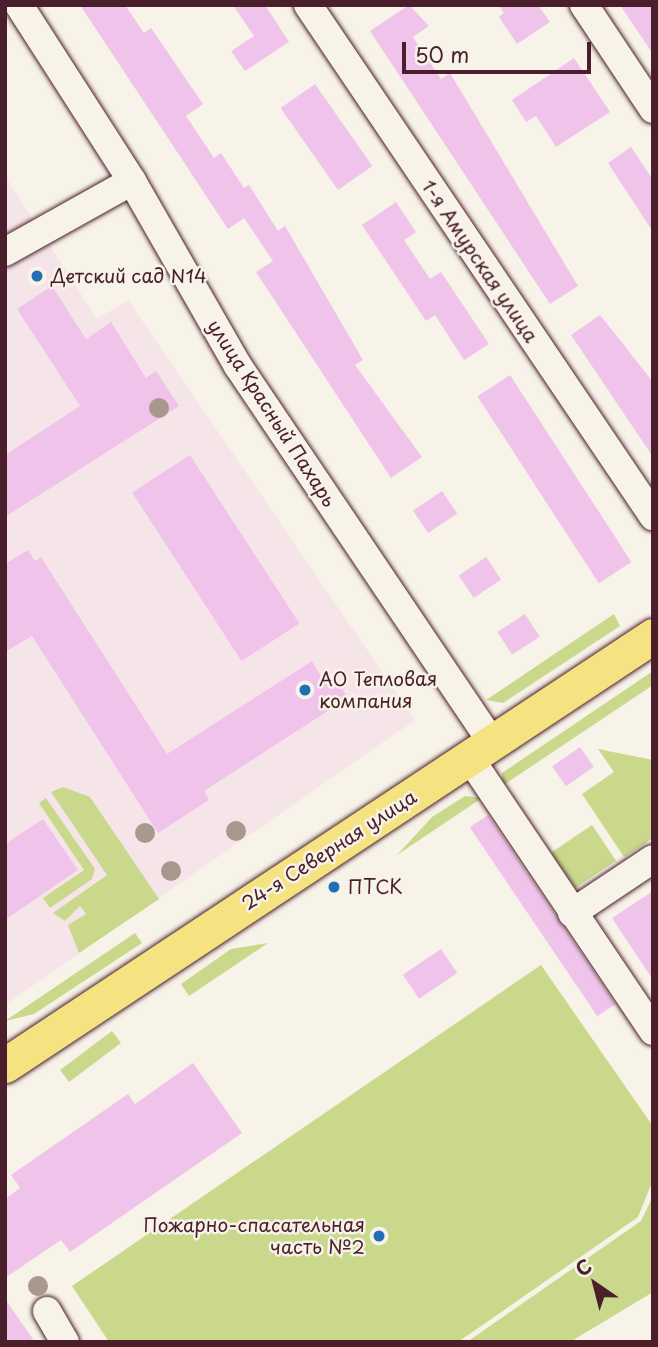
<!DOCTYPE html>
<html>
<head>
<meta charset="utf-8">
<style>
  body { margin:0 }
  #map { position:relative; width:658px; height:1347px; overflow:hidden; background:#f7f3e8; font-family:"Playpen Sans",sans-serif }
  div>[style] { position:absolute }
  .built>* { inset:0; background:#f5e5e9 }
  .green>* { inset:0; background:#cad88c; transform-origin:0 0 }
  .building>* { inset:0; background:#f0c4ea; transform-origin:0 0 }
  .roads { filter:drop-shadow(0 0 2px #4a1f2b) drop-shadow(0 0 2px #4a1f2b) }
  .minor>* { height:28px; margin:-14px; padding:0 14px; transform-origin:14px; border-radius:14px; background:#f7f3e8 }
  .major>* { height:35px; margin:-17.5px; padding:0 17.5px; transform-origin:17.5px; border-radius:17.5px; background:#f5e381 }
  .trees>* { width:20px; height:20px; margin:-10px; border-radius:50%; background:#a9988d }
  .dots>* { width:19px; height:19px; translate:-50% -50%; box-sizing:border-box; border:4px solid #f7f3e8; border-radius:50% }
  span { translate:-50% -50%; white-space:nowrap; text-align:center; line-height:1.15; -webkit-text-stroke:5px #f7f3e8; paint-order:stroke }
  .street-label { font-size:19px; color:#4a1f2b }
  .poi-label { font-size:19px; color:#4a1f2b }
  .left { translate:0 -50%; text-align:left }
  .right { translate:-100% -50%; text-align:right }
  .frame { position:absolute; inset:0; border:7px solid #4a1f2b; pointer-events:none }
  .north { position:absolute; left:560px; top:1249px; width:70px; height:70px; -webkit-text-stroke:5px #f7f3e8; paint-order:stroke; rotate:325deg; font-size:19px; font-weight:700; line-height:28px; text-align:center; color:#4a1f2b }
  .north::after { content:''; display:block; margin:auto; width:24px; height:32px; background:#4a1f2b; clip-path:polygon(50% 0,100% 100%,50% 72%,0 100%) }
  .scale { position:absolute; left:402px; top:42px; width:189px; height:32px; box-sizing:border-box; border:4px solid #4a1f2b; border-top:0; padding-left:9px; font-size:21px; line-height:24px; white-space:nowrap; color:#4a1f2b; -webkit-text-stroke:5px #f7f3e8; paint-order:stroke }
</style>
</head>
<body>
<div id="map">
  <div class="built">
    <i style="clip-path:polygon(5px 176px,97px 319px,128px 300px,415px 720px,5px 1005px)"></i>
  </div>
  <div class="green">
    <i style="clip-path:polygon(614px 614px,620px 626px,503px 703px,486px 700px)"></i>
    <i style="clip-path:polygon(653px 671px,653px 685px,502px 786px,502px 773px)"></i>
    <i style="clip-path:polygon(598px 749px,653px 760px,653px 838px,624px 857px,582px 794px,614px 772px)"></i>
    <i style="clip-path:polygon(63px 787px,90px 797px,159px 899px,79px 953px,68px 925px,86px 914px,80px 906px,65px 921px,53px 913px,107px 875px,51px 792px)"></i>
    <i style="clip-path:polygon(465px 796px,482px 798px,397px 855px,432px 817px)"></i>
    <i style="clip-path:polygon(46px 798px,95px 869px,92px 879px,50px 908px,43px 898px,84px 870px,39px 803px)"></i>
    <i style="left:592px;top:825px;width:43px;height:49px;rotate:56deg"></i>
    <i style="clip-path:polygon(135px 933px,142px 943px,34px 1014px,5px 1021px)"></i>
    <i style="clip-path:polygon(268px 943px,189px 996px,181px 984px,231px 949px)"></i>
    <i style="clip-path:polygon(541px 965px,652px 1125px,653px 1180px,638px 1217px,458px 1342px,109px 1342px,72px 1286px)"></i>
    <i style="left:112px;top:1031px;width:15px;height:65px;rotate:53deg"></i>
    <i style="clip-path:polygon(653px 1196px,653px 1292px,570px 1342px,467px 1342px,641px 1221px)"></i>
  </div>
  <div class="building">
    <i style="clip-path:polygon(80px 5px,125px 5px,144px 33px,151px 28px,203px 104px,186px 116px,214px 158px,221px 153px,244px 188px,249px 185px,278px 231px,285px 226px,363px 360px,355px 365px,422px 457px,391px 478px,256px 272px,273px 261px,244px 218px,228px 229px)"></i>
    <i style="clip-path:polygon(233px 5px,265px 5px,289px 42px,245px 71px,231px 51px,254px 36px)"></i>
    <i style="clip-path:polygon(409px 5px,429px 26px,413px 37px,441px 79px,450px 73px,578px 286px,550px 304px,370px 31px)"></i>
    <i style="clip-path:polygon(499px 5px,538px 5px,550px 22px,517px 44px,499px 17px,504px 13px)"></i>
    <i style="clip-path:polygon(620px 5px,653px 5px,653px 54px)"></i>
    <i style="clip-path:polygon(574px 58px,610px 112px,556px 147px,536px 116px,526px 122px,512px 100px)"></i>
    <i style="left:315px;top:84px;width:100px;height:42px;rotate:55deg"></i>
    <i style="clip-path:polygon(631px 147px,653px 180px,653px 232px,608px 163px)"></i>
    <i style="clip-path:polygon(396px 202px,416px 232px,404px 240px,430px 279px,441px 272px,489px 344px,464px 360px,435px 315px,426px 321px,362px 225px)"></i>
    <i style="clip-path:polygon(52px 286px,86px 339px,111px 322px,146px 378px,156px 371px,179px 406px,5px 517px,5px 455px,80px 406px,17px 309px)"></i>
    <i style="clip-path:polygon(600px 315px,653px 382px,653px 457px,571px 335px)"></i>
    <i style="left:510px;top:375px;width:223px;height:39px;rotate:57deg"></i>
    <i style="left:190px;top:455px;width:201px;height:69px;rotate:57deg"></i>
    <i style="left:442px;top:491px;width:27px;height:35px;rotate:56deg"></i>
    <i style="clip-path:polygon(28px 550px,35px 561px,41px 557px,167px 754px,312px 661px,324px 681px,334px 675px,348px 698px,204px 791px,209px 800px,158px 833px,32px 636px,5px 652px,5px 564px)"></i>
    <i style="left:486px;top:557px;width:27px;height:33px;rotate:56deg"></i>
    <i style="left:525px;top:614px;width:27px;height:33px;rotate:57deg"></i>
    <i style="left:580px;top:747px;width:24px;height:34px;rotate:55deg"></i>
    <i style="left:488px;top:815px;width:228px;height:22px;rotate:56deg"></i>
    <i style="clip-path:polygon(43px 819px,78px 870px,5px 920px,5px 844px)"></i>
    <i style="clip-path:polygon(653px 891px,653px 980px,612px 918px)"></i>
    <i style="left:441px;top:949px;width:29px;height:46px;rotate:56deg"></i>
    <i style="clip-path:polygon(193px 1063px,242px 1133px,70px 1252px,61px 1240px,5px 1278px,5px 1199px,20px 1188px,11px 1175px,128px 1094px,135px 1104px)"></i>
    <i style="clip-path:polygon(5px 1299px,35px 1342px,5px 1342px)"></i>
  </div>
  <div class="roads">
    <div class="minor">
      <i style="left:19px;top:5px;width:209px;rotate:57.3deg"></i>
      <i style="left:132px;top:181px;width:213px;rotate:60.2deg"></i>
      <i style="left:238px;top:366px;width:454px;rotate:56deg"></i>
      <i style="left:308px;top:5px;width:617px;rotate:55.97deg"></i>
      <i style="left:584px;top:5px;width:125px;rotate:56.4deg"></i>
      <i style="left:5px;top:252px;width:145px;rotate:-29.2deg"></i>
      <i style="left:469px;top:757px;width:330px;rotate:56.1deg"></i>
      <i style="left:572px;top:913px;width:97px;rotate:-33.7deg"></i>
      <i style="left:47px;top:1311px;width:36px;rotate:60deg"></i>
    </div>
    <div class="major">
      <i style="left:5px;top:1065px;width:777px;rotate:-33.51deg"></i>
    </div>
  </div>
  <div class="trees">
    <i style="left:159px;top:408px"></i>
    <i style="left:236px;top:831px"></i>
    <i style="left:145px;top:833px"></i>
    <i style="left:171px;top:871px"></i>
    <i style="left:38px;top:1286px"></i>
  </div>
  <div class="dots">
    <i style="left:37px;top:276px;background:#1f6fb2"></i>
    <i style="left:305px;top:690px;background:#1f6fb2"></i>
    <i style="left:334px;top:887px;background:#1f6fb2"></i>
    <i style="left:379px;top:1236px;background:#1f6fb2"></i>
  </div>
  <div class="street-label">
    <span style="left:480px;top:261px;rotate:56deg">1-я Амурская улица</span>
    <span style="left:272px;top:413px;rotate:57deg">улица Красный Пахарь</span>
    <span style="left:329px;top:850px;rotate:-33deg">24-я Северная улица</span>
  </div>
  <div class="poi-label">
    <span class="left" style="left:51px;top:276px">Детский сад N14</span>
    <span class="left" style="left:319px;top:690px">АО Тепловая<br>компания</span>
    <span class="left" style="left:348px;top:887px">ПТСК</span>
    <span class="right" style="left:365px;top:1236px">Пожарно-спасательная<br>часть №2</span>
  </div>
  <div class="frame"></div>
  <div class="north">С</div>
  <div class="scale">50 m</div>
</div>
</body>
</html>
